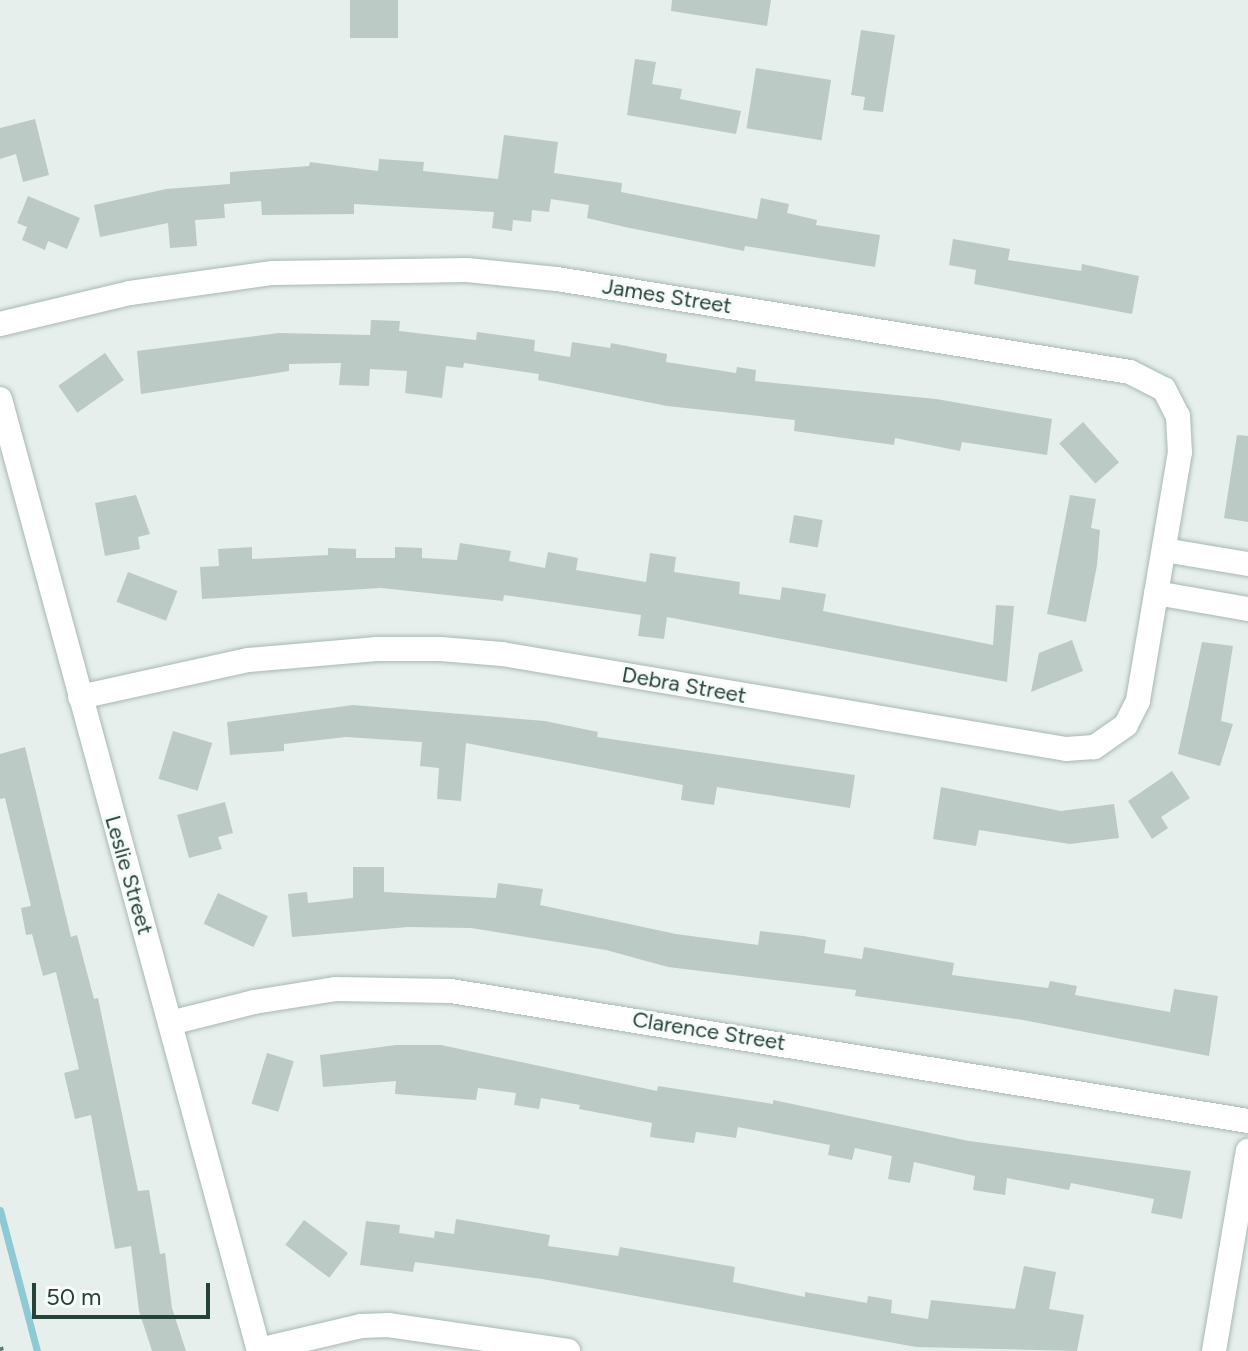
<!DOCTYPE html>
<html>
<head>
<meta charset="utf-8">
<style>
  body { margin:0 }
  #map { position:relative; width:1248px; height:1351px; overflow:hidden; background:#e6efeb; font-family:Figtree,sans-serif }
  div>[style] { position:absolute }
  .stream>* { height:7px; margin:-3.5px; padding:0 3.5px; transform-origin:3.5px; border-radius:3.5px; background:#8ec9d4 }
  .building>* { inset:0; background:#bbcac4; transform-origin:0 0 }
  .roads { filter:drop-shadow(0 0 2px #a8b8b2) drop-shadow(0 0 2px #a8b8b2) }
  .street>* { height:24px; margin:-12px; padding:0 12px; transform-origin:12px; border-radius:12px; background:#fff }
  .rail>* { height:6px; margin-top:-3px; transform-origin:0; background:repeating-linear-gradient(90deg,#5f7d75 0 16px,transparent 0 24px) }
  span { translate:-50% -50%; white-space:nowrap; text-align:center; line-height:1.15; -webkit-text-stroke:6px #f7fbf9; paint-order:stroke }
  .street-label { font-size:22px; color:#24423a }
  .scale { position:absolute; left:32px; top:1283px; width:178px; height:36px; box-sizing:border-box; border:4px solid #24423a; border-top:0; padding-left:10px; font-size:24px; line-height:28px; white-space:nowrap; color:#24423a; -webkit-text-stroke:6px #f7fbf9; paint-order:stroke }
</style>
</head>
<body>
<div id="map">
  <div class="stream">
    <i style="left:0;top:1210px;width:146px;rotate:75.3deg"></i>
  </div>
  <div class="building">
    <i style="left:350px;top:0;width:48px;height:38px"></i>
    <i style="clip-path:polygon(672px 0,771px 0,767px 26px,671px 11px)"></i>
    <i style="clip-path:polygon(861px 30px,895px 35px,883px 112px,863px 110px,865px 97px,851px 95px)"></i>
    <i style="clip-path:polygon(635px 59px,656px 62px,652px 84px,682px 89px,680px 99px,741px 111px,736px 134px,627px 115px)"></i>
    <i style="left:756px;top:68px;width:76px;height:61px;rotate:9deg"></i>
    <i style="clip-path:polygon(35px 119px,49px 175px,23px 182px,16px 154px,0 159px,0 128px)"></i>
    <i style="clip-path:polygon(504px 135px,558px 142px,554px 173px,622px 183px,621px 192px,757px 219px,761px 198px,789px 204px,787px 213px,817px 220px,816px 225px,880px 235px,875px 267px,745px 246px,744px 251px,625px 227px,587px 218px,589px 205px,551px 199px,549px 212px,532px 210px,531px 222px,513px 220px,512px 231px,492px 228px,494px 212px,354px 204px,354px 214px,262px 215px,261px 201px,224px 204px,225px 218px,195px 220px,197px 246px,170px 248px,168px 223px,100px 237px,94px 205px,166px 189px,230px 184px,230px 172px,309px 166px,310px 162px,378px 171px,379px 159px,424px 162px,423px 171px,498px 179px)"></i>
    <i style="clip-path:polygon(28px 196px,80px 218px,67px 249px,48px 241px,45px 250px,22px 240px,27px 227px,17px 223px)"></i>
    <i style="clip-path:polygon(953px 239px,1010px 249px,1008px 260px,1081px 271px,1082px 264px,1139px 276px,1132px 314px,974px 284px,976px 270px,949px 265px)"></i>
    <i style="clip-path:polygon(371px 320px,400px 321px,399px 331px,476px 340px,477px 332px,535px 340px,534px 351px,570px 357px,572px 342px,610px 348px,611px 343px,667px 354px,666px 362px,736px 373px,737px 367px,756px 370px,755px 381px,936px 399px,1052px 419px,1047px 455px,962px 442px,960px 451px,895px 438px,894px 445px,794px 431px,795px 420px,667px 406px,538px 380px,539px 374px,464px 363px,463px 368px,446px 366px,442px 398px,405px 393px,407px 371px,370px 369px,369px 386px,339px 385px,341px 363px,289px 364px,289px 371px,141px 394px,137px 351px,279px 333px,370px 335px)"></i>
    <i style="left:105px;top:353px;width:33px;height:57px;rotate:55deg"></i>
    <i style="left:1083px;top:422px;width:54px;height:32px;rotate:48deg"></i>
    <i style="clip-path:polygon(1237px 435px,1248px 436px,1248px 522px,1224px 518px)"></i>
    <i style="clip-path:polygon(136px 495px,150px 534px,138px 537px,140px 549px,105px 556px,95px 503px)"></i>
    <i style="clip-path:polygon(1070px 495px,1096px 499px,1091px 528px,1100px 530px,1097px 565px,1086px 622px,1047px 614px)"></i>
    <i style="left:794px;top:515px;width:29px;height:28px;rotate:10deg"></i>
    <i style="clip-path:polygon(460px 543px,511px 551px,509px 561px,545px 568px,548px 552px,578px 558px,576px 570px,646px 582px,650px 553px,676px 557px,674px 572px,740px 582px,739px 594px,780px 600px,782px 587px,826px 594px,823px 611px,993px 645px,996px 605px,1014px 606px,1007px 682px,667px 617px,664px 639px,638px 636px,641px 615px,504px 595px,503px 601px,381px 588px,202px 599px,200px 567px,219px 566px,218px 549px,252px 547px,252px 559px,328px 555px,328px 548px,356px 549px,356px 558px,395px 558px,395px 547px,422px 548px,422px 558px,457px 560px)"></i>
    <i style="left:128px;top:572px;width:53px;height:32px;rotate:21deg"></i>
    <i style="clip-path:polygon(1072px 640px,1083px 671px,1031px 692px,1039px 653px)"></i>
    <i style="clip-path:polygon(1202px 642px,1233px 646px,1221px 721px,1233px 724px,1220px 766px,1178px 754px)"></i>
    <i style="clip-path:polygon(353px 705px,545px 721px,598px 732px,597px 737px,855px 775px,850px 808px,717px 787px,714px 805px,681px 800px,683px 785px,466px 743px,461px 801px,437px 799px,439px 768px,420px 766px,422px 742px,346px 737px,284px 744px,284px 751px,230px 755px,227px 722px)"></i>
    <i style="left:173px;top:731px;width:41px;height:50px;rotate:17deg"></i>
    <i style="clip-path:polygon(25px 747px,71px 937px,77px 935px,94px 999px,98px 998px,138px 1191px,149px 1190px,160px 1254px,165px 1253px,172px 1308px,186px 1351px,152px 1351px,139px 1311px,131px 1246px,115px 1249px,91px 1115px,75px 1119px,64px 1073px,79px 1069px,56px 972px,43px 976px,32px 934px,26px 935px,21px 908px,31px 906px,5px 798px,0 799px,0 754px)"></i>
    <i style="clip-path:polygon(1172px 771px,1190px 798px,1161px 817px,1168px 828px,1152px 839px,1128px 801px)"></i>
    <i style="clip-path:polygon(941px 787px,1061px 811px,1114px 804px,1119px 838px,1070px 844px,979px 830px,976px 846px,933px 839px)"></i>
    <i style="clip-path:polygon(225px 802px,233px 833px,218px 837px,222px 849px,189px 858px,177px 815px)"></i>
    <i style="clip-path:polygon(353px 867px,384px 867px,384px 892px,496px 898px,498px 883px,543px 889px,540px 905px,676px 934px,758px 945px,760px 931px,803px 936px,826px 940px,824px 953px,862px 959px,864px 947px,954px 963px,952px 975px,1048px 988px,1050px 981px,1077px 986px,1075px 995px,1170px 1012px,1174px 989px,1218px 996px,1209px 1056px,1023px 1020px,855px 996px,856px 990px,668px 967px,606px 950px,471px 928px,408px 927px,292px 937px,288px 894px,307px 892px,308px 903px,353px 898px)"></i>
    <i style="left:218px;top:893px;width:55px;height:34px;rotate:25deg"></i>
    <i style="clip-path:polygon(396px 1045px,441px 1045px,657px 1091px,658px 1086px,773px 1104px,773px 1100px,969px 1141px,1191px 1171px,1182px 1219px,1151px 1213px,1154px 1199px,1071px 1183px,1069px 1190px,1007px 1178px,1005px 1195px,973px 1190px,975px 1176px,914px 1162px,910px 1183px,888px 1179px,892px 1156px,855px 1148px,852px 1160px,828px 1155px,830px 1145px,738px 1127px,736px 1138px,696px 1132px,694px 1143px,650px 1137px,652px 1123px,579px 1109px,580px 1105px,541px 1098px,539px 1109px,514px 1105px,516px 1093px,478px 1088px,476px 1100px,395px 1094px,396px 1081px,323px 1087px,320px 1055px)"></i>
    <i style="left:267px;top:1053px;width:28px;height:53px;rotate:17deg"></i>
    <i style="clip-path:polygon(456px 1219px,550px 1235px,548px 1246px,618px 1256px,620px 1247px,735px 1267px,733px 1282px,805px 1297px,805px 1292px,867px 1303px,868px 1296px,892px 1300px,891px 1313px,928px 1319px,931px 1300px,1015px 1309px,1024px 1266px,1056px 1272px,1049px 1309px,1084px 1315px,1077px 1351px,916px 1347px,542px 1279px,415px 1262px,413px 1272px,360px 1265px,366px 1221px,400px 1225px,399px 1233px,434px 1238px,435px 1231px,454px 1234px)"></i>
    <i style="left:304px;top:1220px;width:55px;height:31px;rotate:37deg"></i>
  </div>
  <div class="roads">
    <div class="street">
      <i style="left:0;top:324px;width:134px;rotate:-13.4deg"></i>
      <i style="left:130px;top:293px;width:144px;rotate:-8deg"></i>
      <i style="left:273px;top:273px;width:194px;rotate:-0.9deg"></i>
      <i style="left:467px;top:270px;width:90px;rotate:5.7deg"></i>
      <i style="left:557px;top:279px;width:580px;rotate:9.22deg"></i>
      <i style="left:1130px;top:372px;width:38px;rotate:27deg"></i>
      <i style="left:1164px;top:389px;width:30px;rotate:63deg"></i>
      <i style="left:1178px;top:416px;width:36px;rotate:87deg"></i>
      <i style="left:1180px;top:452px;width:253px;rotate:99.6deg"></i>
      <i style="left:1138px;top:701px;width:27px;rotate:117deg"></i>
      <i style="left:1126px;top:725px;width:39px;rotate:145deg"></i>
      <i style="left:1094px;top:747px;width:28px;rotate:176deg"></i>
      <i style="left:1066px;top:749px;width:572px;rotate:-170.44deg"></i>
      <i style="left:502px;top:654px;width:62px;rotate:-175.4deg"></i>
      <i style="left:440px;top:649px;width:63px;rotate:180deg"></i>
      <i style="left:377px;top:649px;width:129px;rotate:175.1deg"></i>
      <i style="left:248px;top:660px;width:172px;rotate:167.6deg"></i>
      <i style="left:0;top:399px;width:987px;rotate:74.78deg"></i>
      <i style="left:1164px;top:550px;width:85px;rotate:9.5deg"></i>
      <i style="left:1156px;top:593px;width:93px;rotate:9.9deg"></i>
      <i style="left:170px;top:1023px;width:87px;rotate:-14deg"></i>
      <i style="left:254px;top:1002px;width:82px;rotate:-9.1deg"></i>
      <i style="left:335px;top:989px;width:116px;rotate:1deg"></i>
      <i style="left:451px;top:991px;width:808px;rotate:9.26deg"></i>
      <i style="left:259px;top:1350px;width:105px;rotate:-13.2deg"></i>
      <i style="left:361px;top:1326px;width:27px;rotate:-2deg"></i>
      <i style="left:388px;top:1325px;width:182px;rotate:8.2deg"></i>
      <i style="left:1214px;top:1351px;width:203px;rotate:-80.4deg"></i>
    </div>
  </div>
  <div class="rail">
    <i style="left:0;top:1347px;width:4px;rotate:76deg"></i>
  </div>
  <div class="street-label">
    <span style="left:667px;top:296px;rotate:9deg">James Street</span>
    <span style="left:684px;top:685px;rotate:10deg">Debra Street</span>
    <span style="left:129px;top:875px;rotate:74deg">Leslie Street</span>
    <span style="left:709px;top:1031px;rotate:9deg">Clarence Street</span>
  </div>
  <div class="scale">50 m</div>
</div>
</body>
</html>
